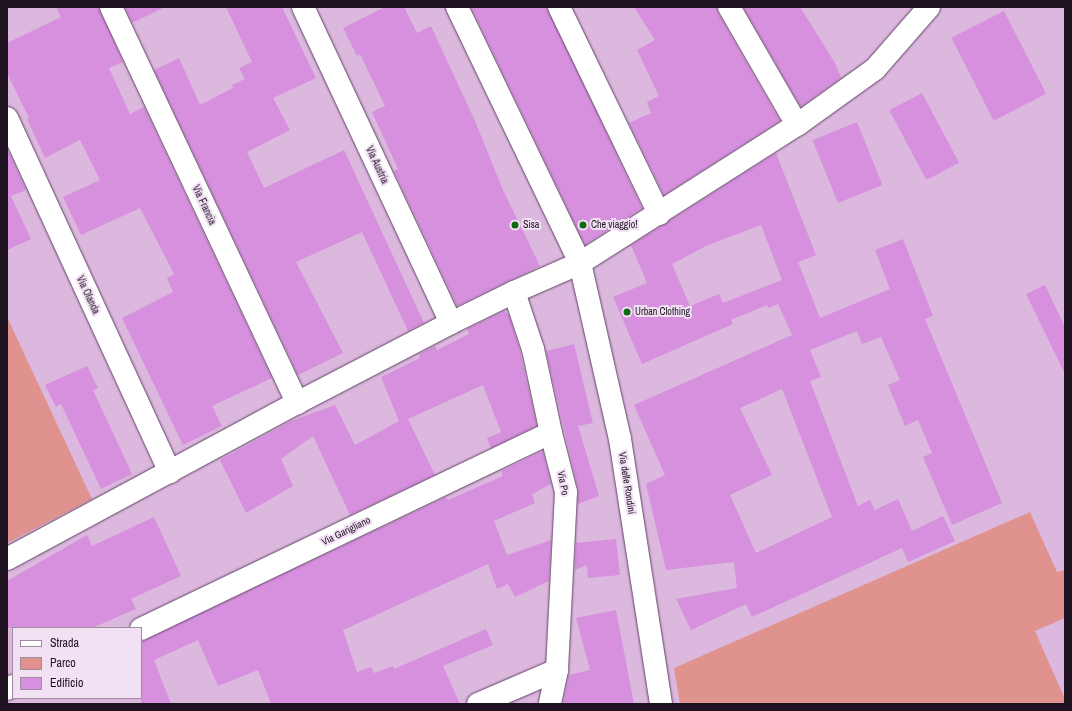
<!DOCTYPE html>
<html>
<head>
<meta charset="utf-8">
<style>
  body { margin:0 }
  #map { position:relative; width:1072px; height:711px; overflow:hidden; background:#dcb8df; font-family:"Archivo Narrow",sans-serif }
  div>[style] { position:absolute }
  .green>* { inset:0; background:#e0938e }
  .building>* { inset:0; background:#d690de; transform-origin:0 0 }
  .roads { filter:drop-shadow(0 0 1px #614365) drop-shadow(0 0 1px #614365) }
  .minor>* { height:22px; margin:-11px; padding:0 11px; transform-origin:11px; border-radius:11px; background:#fff }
  .dots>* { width:11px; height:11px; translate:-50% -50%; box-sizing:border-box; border:2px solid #f2e0f4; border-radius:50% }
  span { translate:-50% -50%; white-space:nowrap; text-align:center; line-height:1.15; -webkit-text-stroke:4px #f2e0f4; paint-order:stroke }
  .street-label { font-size:10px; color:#1e1220 }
  .poi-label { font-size:10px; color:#1e1220 }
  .left { translate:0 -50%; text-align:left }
  .frame { position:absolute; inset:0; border:8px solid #1e1220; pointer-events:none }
  .legend { position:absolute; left:12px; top:627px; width:130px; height:72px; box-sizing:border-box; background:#f2e0f4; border:1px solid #9d8e9f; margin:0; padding:5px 7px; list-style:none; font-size:12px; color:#1e1220 }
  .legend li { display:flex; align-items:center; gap:8px; height:20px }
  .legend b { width:20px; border:1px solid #9d8e9f }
</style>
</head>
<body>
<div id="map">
  <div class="green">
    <i style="clip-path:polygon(7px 317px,92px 499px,7px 543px)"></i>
    <i style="clip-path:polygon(1030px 512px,1057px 572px,1065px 570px,1065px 618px,1035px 631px,1065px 699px,1065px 704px,680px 704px,674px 668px)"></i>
  </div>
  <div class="building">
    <i style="clip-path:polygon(56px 7px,99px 7px,123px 62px,109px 68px,130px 114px,144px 107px,272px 378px,212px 406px,222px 426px,183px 445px,122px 318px,173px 292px,167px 278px,174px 274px,140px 208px,81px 235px,63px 197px,100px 180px,80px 140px,45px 158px,27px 119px,29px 118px,7px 73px,7px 43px,61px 17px)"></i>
    <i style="clip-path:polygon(125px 7px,165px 7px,132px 23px)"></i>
    <i style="clip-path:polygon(226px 7px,282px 7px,316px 78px,273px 98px,290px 130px,247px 152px,264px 188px,344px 150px,424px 323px,408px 331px,362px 232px,296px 262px,343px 353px,298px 375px,154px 70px,179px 58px,200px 105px,233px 88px,232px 85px,245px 79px,239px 68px,252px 62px)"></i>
    <i style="clip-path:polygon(385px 7px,404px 7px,417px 33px,431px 26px,475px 121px,503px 190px,540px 266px,457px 306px,394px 171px,398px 169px,372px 112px,385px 106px,360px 54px,357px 56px,343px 28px)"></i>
    <i style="clip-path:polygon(471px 7px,547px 7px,642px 208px,585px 245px)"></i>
    <i style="clip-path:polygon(634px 7px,717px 7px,718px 13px,780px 121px,664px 195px,629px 123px,651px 113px,647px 102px,659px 96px,637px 50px,655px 40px)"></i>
    <i style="clip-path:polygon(743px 7px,800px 7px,835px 63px,841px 78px,801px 107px)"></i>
    <i style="left:1004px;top:11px;width:93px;height:59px;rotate:63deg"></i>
    <i style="left:922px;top:93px;width:79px;height:37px;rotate:62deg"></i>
    <i style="left:857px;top:122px;width:68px;height:48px;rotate:68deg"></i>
    <i style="clip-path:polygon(7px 148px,26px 190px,11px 196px,31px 239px,7px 250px)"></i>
    <i style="clip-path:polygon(evenodd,776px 153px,816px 255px,798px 262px,820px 318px,890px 289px,875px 250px,903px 239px,933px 316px,925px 319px,1002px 503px,952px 525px,923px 457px,932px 453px,918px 420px,905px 426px,888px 385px,900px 380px,881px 337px,862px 344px,857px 331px,810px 350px,821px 377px,810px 381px,858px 506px,870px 500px,875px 510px,898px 499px,912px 531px,943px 516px,955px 541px,908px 562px,902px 548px,752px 617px,746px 604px,691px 630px,676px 599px,737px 588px,734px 562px,666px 570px,646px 484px,665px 475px,634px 405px,792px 335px,778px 304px,768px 308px,767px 305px,731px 320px,733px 324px,642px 364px,613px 297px,647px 283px,631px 245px,776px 153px,761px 225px,782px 280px,723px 303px,719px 294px,690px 306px,672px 264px,708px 245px,761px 225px,776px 153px,782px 389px,832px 517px,756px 553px,730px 495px,772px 475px,740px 408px,782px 389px)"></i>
    <i style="clip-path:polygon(1045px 285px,1065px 327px,1065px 374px,1026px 294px)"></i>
    <i style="clip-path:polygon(504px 311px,509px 315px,519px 347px,537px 426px,491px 448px,487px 438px,501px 432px,483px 385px,408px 419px,435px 475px,350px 515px,313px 436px,281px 459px,293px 486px,246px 513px,220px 460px,291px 421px,335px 405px,355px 445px,399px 421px,381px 377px,420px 358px,419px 354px,435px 346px,437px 350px,469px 334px,467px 329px)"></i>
    <i style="clip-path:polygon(574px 344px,593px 423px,578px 426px,599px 496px,578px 504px,578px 489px,546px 351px)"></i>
    <i style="clip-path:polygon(87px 366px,98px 388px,93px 390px,132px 474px,101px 489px,61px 404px,56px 407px,45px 385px)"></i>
    <i style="clip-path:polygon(543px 451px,551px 484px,532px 494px,535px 503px,494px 521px,507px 555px,551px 540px,549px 581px,515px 597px,508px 584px,497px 589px,488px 564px,343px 630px,357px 672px,371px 667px,374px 673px,393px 666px,394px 669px,486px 629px,493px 645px,443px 666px,460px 704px,271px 704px,258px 670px,218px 686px,198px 640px,154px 660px,171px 704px,141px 704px,141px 641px,446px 497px,448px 500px,503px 476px,501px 471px)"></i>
    <i style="clip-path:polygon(154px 517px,181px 576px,131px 599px,136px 609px,92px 628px,7px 628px,7px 581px,87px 535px,92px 546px)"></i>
    <i style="clip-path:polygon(616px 539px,620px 575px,588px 578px,587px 565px,575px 570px,576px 543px)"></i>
    <i style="clip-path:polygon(616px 610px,634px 704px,563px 704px,569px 675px,590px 670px,576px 618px)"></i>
  </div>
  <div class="roads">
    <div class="minor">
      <i style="left:111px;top:7px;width:438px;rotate:64.8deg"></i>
      <i style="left:303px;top:7px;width:349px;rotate:64.9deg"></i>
      <i style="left:457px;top:7px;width:284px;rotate:64.3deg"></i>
      <i style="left:580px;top:263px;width:180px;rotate:77.2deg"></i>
      <i style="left:620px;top:439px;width:268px;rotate:81.2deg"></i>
      <i style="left:559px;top:7px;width:230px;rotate:64.2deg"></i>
      <i style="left:729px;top:7px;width:136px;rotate:60deg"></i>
      <i style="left:7px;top:118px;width:390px;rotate:65.3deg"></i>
      <i style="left:514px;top:292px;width:60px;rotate:71.6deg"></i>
      <i style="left:533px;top:349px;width:86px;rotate:77.9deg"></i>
      <i style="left:551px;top:433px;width:61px;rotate:75.7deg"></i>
      <i style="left:566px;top:492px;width:178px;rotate:92.9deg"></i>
      <i style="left:557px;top:670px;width:35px;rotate:102deg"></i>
      <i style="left:7px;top:559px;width:329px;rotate:-28.3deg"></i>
      <i style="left:297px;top:403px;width:174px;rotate:-27.5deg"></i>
      <i style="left:451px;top:323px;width:70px;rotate:-26.2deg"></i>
      <i style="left:514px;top:292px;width:72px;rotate:-23.7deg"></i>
      <i style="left:580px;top:263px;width:257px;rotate:-32.5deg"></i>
      <i style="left:797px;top:125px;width:96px;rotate:-35.7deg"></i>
      <i style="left:875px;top:69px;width:82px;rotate:-48.9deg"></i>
      <i style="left:141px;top:629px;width:454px;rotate:-25.6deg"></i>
      <i style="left:7px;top:689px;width:7px;rotate:-27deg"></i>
      <i style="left:478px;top:704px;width:86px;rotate:-23.3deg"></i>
    </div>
  </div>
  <div class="dots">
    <i style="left:515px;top:225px;background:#0c6811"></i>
    <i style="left:583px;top:225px;background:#0c6811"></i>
    <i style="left:627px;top:312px;background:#0c6811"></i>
  </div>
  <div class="street-label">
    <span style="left:377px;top:165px;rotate:65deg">Via Austria</span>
    <span style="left:204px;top:205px;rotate:65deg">Via Francia</span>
    <span style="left:88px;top:295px;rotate:65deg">Via Olanda</span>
    <span style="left:563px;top:483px;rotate:80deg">Via Po</span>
    <span style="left:627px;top:483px;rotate:81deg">Via delle Rondini</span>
    <span style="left:346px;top:531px;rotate:-26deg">Via Garigliano</span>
  </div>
  <div class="poi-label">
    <span class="left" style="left:523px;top:225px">Sisa</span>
    <span class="left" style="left:591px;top:225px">Che viaggio!</span>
    <span class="left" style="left:635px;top:312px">Urban Clothing</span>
  </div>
  <div class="frame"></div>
  <ul class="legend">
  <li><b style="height:5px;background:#fff"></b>Strada</li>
  <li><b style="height:11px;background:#e0938e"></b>Parco</li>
  <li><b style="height:11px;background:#d690de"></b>Edificio</li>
  </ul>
</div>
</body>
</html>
